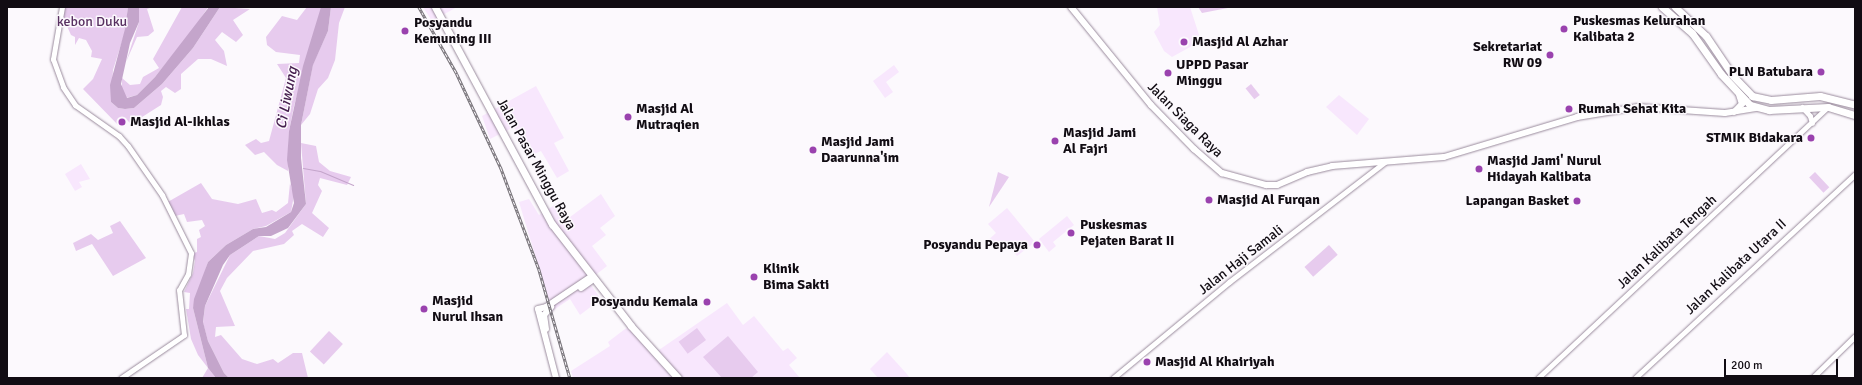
<!DOCTYPE html>
<html>
<head>
<meta charset="utf-8">
<style>
  body { margin:0 }
  #map { position:relative; width:1862px; height:385px; overflow:hidden; background:#fcf9fd; font-family:Signika,sans-serif }
  div>[style] { position:absolute }
  .built>* { inset:0; background:#f8e7fd }
  .green>* { inset:0; background:#e7cbee; transform-origin:0 0 }
  .water>* { inset:0; background:#c4a5cb }
  .stream>* { height:1px; margin:-0.5px; padding:0 0.5px; transform-origin:0.5px; border-radius:0.5px; background:#c4a5cb }
  .roads { filter:drop-shadow(0 0 1px #9a8b9d) drop-shadow(0 0 1px #9a8b9d) }
  .tertiary>* { height:5px; margin:-2.5px; padding:0 2.5px; transform-origin:2.5px; border-radius:2.5px; background:#fff }
  .secondary>* { height:6px; margin:-3px; padding:0 3px; transform-origin:3px; border-radius:3px; background:#fff }
  .primary>* { height:7px; margin:-3.5px; padding:0 3.5px; transform-origin:3.5px; border-radius:3.5px; background:#fff }
  .rail>* { height:2.5px; margin-top:-1.25px; transform-origin:0; background:repeating-linear-gradient(90deg,#fcf9fd 0 3px,#747076 0 6px); box-sizing:border-box; border-block:1px solid #747076 }
  .dots>* { width:11px; height:11px; translate:-50% -50%; box-sizing:border-box; border:2px solid #fcf9fd; border-radius:50% }
  span { translate:-50% -50%; white-space:nowrap; text-align:center; line-height:1.15; -webkit-text-stroke:3px #fcf9fd; paint-order:stroke }
  .poi-label { font-size:14px; color:#110c13; font-weight:700 }
  .left { translate:0 -50%; text-align:left }
  .right { translate:-100% -50%; text-align:right }
  .park-label { font-size:14px; color:#583061 }
  .street-label { font-size:14px; color:#110c13 }
  .water-label { font-size:15px; color:#441d4d; font-style:italic }
  .frame { position:absolute; inset:0; border:8px solid #110c13; pointer-events:none }
  .scale { position:absolute; left:1724px; top:359px; width:114px; height:18px; box-sizing:border-box; border:2px solid #110c13; border-top:0; padding-left:5px; font-size:12px; line-height:14px; white-space:nowrap; color:#110c13; -webkit-text-stroke:3px #fcf9fd; paint-order:stroke }
</style>
</head>
<body>
<div id="map">
  <div class="built">
    <i style="clip-path:polygon(423px 7px,457px 7px,432px 21px)"></i>
    <i style="clip-path:polygon(1157px 7px,1190px 7px,1201px 41px,1172px 57px,1164px 51px,1154px 32px,1160px 25px)"></i>
    <i style="clip-path:polygon(894px 65px,899px 72px,886px 82px,893px 92px,885px 98px,873px 81px)"></i>
    <i style="clip-path:polygon(536px 86px,564px 138px,554px 143px,569px 171px,557px 178px,541px 151px,530px 156px,514px 127px,490px 139px,482px 116px)"></i>
    <i style="clip-path:polygon(1339px 95px,1369px 119px,1357px 135px,1326px 107px)"></i>
    <i style="clip-path:polygon(81px 164px,90px 179px,79px 182px,82px 187px,75px 191px,65px 174px)"></i>
    <i style="clip-path:polygon(601px 194px,615px 216px,600px 228px,606px 235px,592px 246px,607px 266px,588px 281px,601px 299px,580px 315px,570px 299px,552px 311px,519px 202px,529px 199px,539px 215px,559px 202px,570px 217px)"></i>
    <i style="clip-path:polygon(1007px 208px,1035px 242px,1017px 256px,1004px 241px,994px 249px,987px 241px,996px 233px,988px 224px)"></i>
    <i style="clip-path:polygon(1067px 216px,1074px 225px,1053px 242px,1056px 246px,1049px 252px,1039px 239px)"></i>
    <i style="clip-path:polygon(727px 303px,743px 325px,754px 316px,783px 351px,788px 348px,797px 358px,789px 365px,800px 378px,573px 378px,571px 371px,610px 346px,608px 342px,625px 329px,634px 326px,656px 352px)"></i>
    <i style="clip-path:polygon(887px 352px,906px 373px,910px 378px,878px 378px,870px 369px)"></i>
  </div>
  <div class="green">
    <i style="clip-path:polygon(62px 7px,128px 7px,125px 32px,113px 70px,111px 102px,118px 108px,125px 109px,134px 108px,162px 84px,193px 48px,220px 7px,250px 9px,233px 20px,243px 35px,236px 42px,222px 32px,215px 40px,224px 51px,227px 66px,211px 59px,198px 59px,181px 74px,181px 89px,175px 93px,166px 87px,161px 91px,163px 97px,161px 105px,131px 124px,127px 120px,119px 126px,83px 89px,93px 79px,102px 59px,91px 57px,92px 51px,86px 40px,79px 38px,75px 45px,75px 37px,71px 35px,66px 24px,58px 24px)"></i>
    <i style="clip-path:polygon(139px 7px,153px 7px,147px 9px,154px 31px,148px 36px,137px 37px,126px 62px,139px 22px)"></i>
    <i style="clip-path:polygon(182px 7px,208px 7px,196px 26px,155px 77px,137px 95px,126px 98px,122px 90px,122px 78px,130px 85px,140px 84px,143px 77px,159px 68px,153px 59px)"></i>
    <i style="clip-path:polygon(307px 7px,321px 7px,321px 11px,294px 106px,289px 131px,288px 171px,277px 165px,264px 152px,255px 155px,245px 145px,256px 139px,261px 143px,269px 141px,286px 78px,277px 64px,299px 63px,300px 55px,276px 52px,267px 45px,266px 37px,282px 16px,297px 20px)"></i>
    <i style="clip-path:polygon(331px 7px,345px 7px,339px 23px,335px 60px,328px 78px,318px 89px,310px 114px,301px 125px,313px 64px,328px 31px)"></i>
    <i style="clip-path:polygon(1198px 7px,1233px 7px,1202px 13px)"></i>
    <i style="left:1251px;top:84px;width:14px;height:7px;rotate:51deg"></i>
    <i style="clip-path:polygon(301px 143px,316px 146px,319px 162px,330px 171px,351px 177px,347px 185px,320px 178px,318px 185px,322px 191px,312px 213px,329px 228px,323px 237px,302px 224px,292px 231px,294px 235px,284px 244px,253px 251px,227px 278px,220px 291px,235px 326px,216px 327px,215px 337px,221px 335px,242px 359px,257px 364px,273px 359px,278px 363px,293px 353px,302px 353px,308px 378px,229px 378px,224px 373px,208px 341px,203px 323px,205px 306px,230px 255px,259px 236px,275px 239px,285px 233px,306px 204px)"></i>
    <i style="clip-path:polygon(998px 172px,1009px 177px,989px 207px)"></i>
    <i style="left:1815px;top:172px;width:21px;height:8px;rotate:47deg"></i>
    <i style="clip-path:polygon(201px 183px,212px 199px,238px 204px,256px 199px,262px 213px,272px 210px,276px 212px,288px 203px,290px 183px,294px 195px,291px 212px,266px 226px,253px 229px,226px 245px,208px 262px,193px 308px,208px 368px,216px 378px,202px 378px,208px 368px,198px 355px,191px 339px,186px 309px,189px 309px,190px 293px,184px 292px,193px 273px,195px 261px,192px 254px,197px 252px,197px 239px,201px 237px,199px 230px,205px 226px,202px 220px,187px 222px,184px 214px,175px 216px,166px 203px)"></i>
    <i style="clip-path:polygon(120px 221px,146px 258px,113px 276px,92px 244px,76px 251px,73px 243px,91px 234px,98px 240px,113px 233px,110px 226px)"></i>
    <i style="left:1329px;top:245px;width:13px;height:33px;rotate:48deg"></i>
    <i style="left:697px;top:328px;width:15px;height:23px;rotate:53deg"></i>
    <i style="left:329px;top:331px;width:19px;height:28px;rotate:43deg"></i>
    <i style="clip-path:polygon(728px 336px,758px 372px,751px 378px,722px 378px,703px 357px)"></i>
  </div>
  <div class="water">
    <i style="clip-path:polygon(128px 7px,139px 7px,139px 22px,130px 43px,121px 84px,127px 98px,137px 95px,155px 77px,209px 7px,220px 7px,193px 48px,162px 84px,134px 108px,125px 109px,118px 108px,111px 102px,110px 85px,125px 29px)"></i>
    <i style="clip-path:polygon(321px 7px,331px 7px,328px 31px,313px 65px,301px 125px,301px 158px,306px 204px,288px 228px,271px 236px,259px 236px,230px 255px,223px 265px,205px 306px,203px 322px,208px 341px,224px 373px,229px 378px,216px 378px,208px 368px,193px 308px,194px 299px,208px 262px,226px 245px,253px 229px,266px 227px,291px 212px,294px 203px,287px 160px,289px 131px,303px 66px)"></i>
  </div>
  <div class="stream">
    <i style="left:303px;top:168px;width:17px;rotate:10deg"></i>
    <i style="left:320px;top:171px;width:36px;rotate:23deg"></i>
  </div>
  <div class="roads">
    <div class="tertiary">
      <i style="left:62px;top:7px;width:53px;rotate:99.8deg"></i>
      <i style="left:53px;top:59px;width:30px;rotate:70deg"></i>
      <i style="left:63px;top:87px;width:22px;rotate:56deg"></i>
      <i style="left:75px;top:105px;width:54px;rotate:35.2deg"></i>
      <i style="left:119px;top:136px;width:13px;rotate:48deg"></i>
      <i style="left:128px;top:146px;width:60px;rotate:55.2deg"></i>
      <i style="left:162px;top:195px;width:65px;rotate:63.4deg"></i>
      <i style="left:191px;top:253px;width:21px;rotate:98deg"></i>
      <i style="left:188px;top:274px;width:18px;rotate:119deg"></i>
      <i style="left:179px;top:290px;width:45px;rotate:83.7deg"></i>
      <i style="left:184px;top:335px;width:76px;rotate:145.7deg"></i>
      <i style="left:1802px;top:107px;width:12px;rotate:48deg"></i>
      <i style="left:1810px;top:116px;width:7px;rotate:74deg"></i>
      <i style="left:1113px;top:378px;width:151px;rotate:-39.6deg"></i>
      <i style="left:1229px;top:282px;width:197px;rotate:-37.6deg"></i>
      <i style="left:1538px;top:378px;width:397px;rotate:-43.1deg"></i>
      <i style="left:1635px;top:378px;width:300px;rotate:-42.8deg"></i>
      <i style="left:1812px;top:378px;width:60px;rotate:-44.3deg"></i>
    </div>
    <div class="secondary">
      <i style="left:1071px;top:7px;width:127px;rotate:50.8deg"></i>
      <i style="left:1151px;top:105px;width:62px;rotate:45.7deg"></i>
      <i style="left:1194px;top:149px;width:37px;rotate:41deg"></i>
      <i style="left:1222px;top:173px;width:46px;rotate:15.3deg"></i>
      <i style="left:1266px;top:185px;width:11px"></i>
      <i style="left:1277px;top:185px;width:33px;rotate:-23deg"></i>
      <i style="left:1307px;top:172px;width:26px;rotate:-13deg"></i>
      <i style="left:1332px;top:166px;width:112px;rotate:-4.6deg"></i>
      <i style="left:1444px;top:157px;width:139px;rotate:-16.7deg"></i>
      <i style="left:1577px;top:117px;width:62px;rotate:-9.3deg"></i>
      <i style="left:1638px;top:107px;width:87px;rotate:3.9deg"></i>
      <i style="left:1725px;top:113px;width:31px;rotate:-9deg"></i>
      <i style="left:1734px;top:112px;width:11px;rotate:-45deg"></i>
      <i style="left:1742px;top:104px;width:9px;rotate:-108deg"></i>
      <i style="left:581px;top:288px;width:12px;rotate:-35deg"></i>
      <i style="left:546px;top:329px;width:14px;rotate:-98deg"></i>
      <i style="left:544px;top:315px;width:11px;rotate:-49deg"></i>
      <i style="left:556px;top:378px;width:71px;rotate:-104.6deg"></i>
      <i style="left:538px;top:309px;width:8px;rotate:-14deg"></i>
      <i style="left:546px;top:307px;width:52px;rotate:-34deg"></i>
    </div>
    <div class="primary">
      <i style="left:435px;top:7px;width:247px;rotate:61.7deg"></i>
      <i style="left:552px;top:224px;width:129px;rotate:52.2deg"></i>
      <i style="left:631px;top:326px;width:70px;rotate:47.9deg"></i>
      <i style="left:1662px;top:7px;width:40px;rotate:41deg"></i>
      <i style="left:1692px;top:33px;width:50px;rotate:54.7deg"></i>
      <i style="left:1721px;top:74px;width:42px;rotate:46.9deg"></i>
      <i style="left:1750px;top:105px;width:20px;rotate:15deg"></i>
      <i style="left:1769px;top:110px;width:59px;rotate:-2.9deg"></i>
      <i style="left:1828px;top:107px;width:28px;rotate:17deg"></i>
      <i style="left:1675px;top:7px;width:42px;rotate:43.1deg"></i>
      <i style="left:1706px;top:36px;width:48px;rotate:56deg"></i>
      <i style="left:1733px;top:76px;width:28px;rotate:46deg"></i>
      <i style="left:1752px;top:96px;width:19px;rotate:12deg"></i>
      <i style="left:1771px;top:100px;width:49px;rotate:-4.7deg"></i>
      <i style="left:1820px;top:96px;width:36px;rotate:14deg"></i>
    </div>
  </div>
  <div class="rail">
    <i style="left:419px;top:7px;width:77px;rotate:60.4deg"></i>
    <i style="left:457px;top:74px;width:104px;rotate:64.9deg"></i>
    <i style="left:501px;top:168px;width:108px;rotate:69.4deg"></i>
    <i style="left:539px;top:269px;width:113px;rotate:74.1deg"></i>
  </div>
  <div class="dots">
    <i style="left:1564px;top:29px;background:#9a42ae"></i>
    <i style="left:405px;top:31px;background:#9a42ae"></i>
    <i style="left:1184px;top:42px;background:#9a42ae"></i>
    <i style="left:1550px;top:55px;background:#9a42ae"></i>
    <i style="left:1821px;top:72px;background:#9a42ae"></i>
    <i style="left:1168px;top:73px;background:#9a42ae"></i>
    <i style="left:1569px;top:109px;background:#9a42ae"></i>
    <i style="left:628px;top:117px;background:#9a42ae"></i>
    <i style="left:122px;top:122px;background:#9a42ae"></i>
    <i style="left:1811px;top:138px;background:#9a42ae"></i>
    <i style="left:1055px;top:141px;background:#9a42ae"></i>
    <i style="left:813px;top:150px;background:#9a42ae"></i>
    <i style="left:1479px;top:169px;background:#9a42ae"></i>
    <i style="left:1209px;top:200px;background:#9a42ae"></i>
    <i style="left:1577px;top:201px;background:#9a42ae"></i>
    <i style="left:1071px;top:233px;background:#9a42ae"></i>
    <i style="left:1037px;top:245px;background:#9a42ae"></i>
    <i style="left:754px;top:277px;background:#9a42ae"></i>
    <i style="left:707px;top:302px;background:#9a42ae"></i>
    <i style="left:424px;top:309px;background:#9a42ae"></i>
    <i style="left:1147px;top:362px;background:#9a42ae"></i>
  </div>
  <div class="poi-label">
    <span class="left" style="left:1573px;top:29px">Puskesmas Kelurahan<br>Kalibata 2</span>
    <span class="left" style="left:414px;top:31px">Posyandu<br>Kemuning III</span>
    <span class="left" style="left:1192px;top:42px">Masjid Al Azhar</span>
    <span class="right" style="left:1542px;top:55px">Sekretariat<br>RW 09</span>
    <span class="left" style="left:1176px;top:73px">UPPD Pasar<br>Minggu</span>
    <span class="right" style="left:1813px;top:72px">PLN Batubara</span>
    <span class="left" style="left:636px;top:117px">Masjid Al<br>Mutraqien</span>
    <span class="left" style="left:1578px;top:109px">Rumah Sehat Kita</span>
    <span class="left" style="left:130px;top:122px">Masjid Al-Ikhlas</span>
    <span class="left" style="left:1063px;top:141px">Masjid Jami<br>Al Fajri</span>
    <span class="right" style="left:1803px;top:138px">STMIK Bidakara</span>
    <span class="left" style="left:821px;top:150px">Masjid Jami<br>Daarunna'im</span>
    <span class="left" style="left:1487px;top:169px">Masjid Jami' Nurul<br>Hidayah Kalibata</span>
    <span class="left" style="left:1217px;top:200px">Masjid Al Furqan</span>
    <span class="right" style="left:1569px;top:201px">Lapangan Basket</span>
    <span class="left" style="left:1080px;top:233px">Puskesmas<br>Pejaten Barat II</span>
    <span class="right" style="left:1028px;top:245px">Posyandu Pepaya</span>
    <span class="left" style="left:763px;top:277px">Klinik<br>Bima Sakti</span>
    <span class="left" style="left:432px;top:309px">Masjid<br>Nurul Ihsan</span>
    <span class="right" style="left:698px;top:302px">Posyandu Kemala</span>
    <span class="left" style="left:1155px;top:362px">Masjid Al Khairiyah</span>
  </div>
  <div class="park-label">
    <span style="left:92px;top:22px">kebon Duku</span>
  </div>
  <div class="street-label">
    <span style="left:1185px;top:120px;rotate:45deg">Jalan Siaga Raya</span>
    <span style="left:536px;top:164px;rotate:61deg">Jalan Pasar Minggu Raya</span>
    <span style="left:1667px;top:242px;rotate:-43deg">Jalan Kalibata Tengah</span>
    <span style="left:1241px;top:260px;rotate:-38deg">Jalan Haji Samali</span>
    <span style="left:1736px;top:267px;rotate:-43deg">Jalan Kalibata Utara II</span>
  </div>
  <div class="water-label">
    <span style="left:287px;top:98px;rotate:-79deg">Ci Liwung</span>
  </div>
  <div class="frame"></div>
  <div class="scale">200 m</div>
</div>
</body>
</html>
